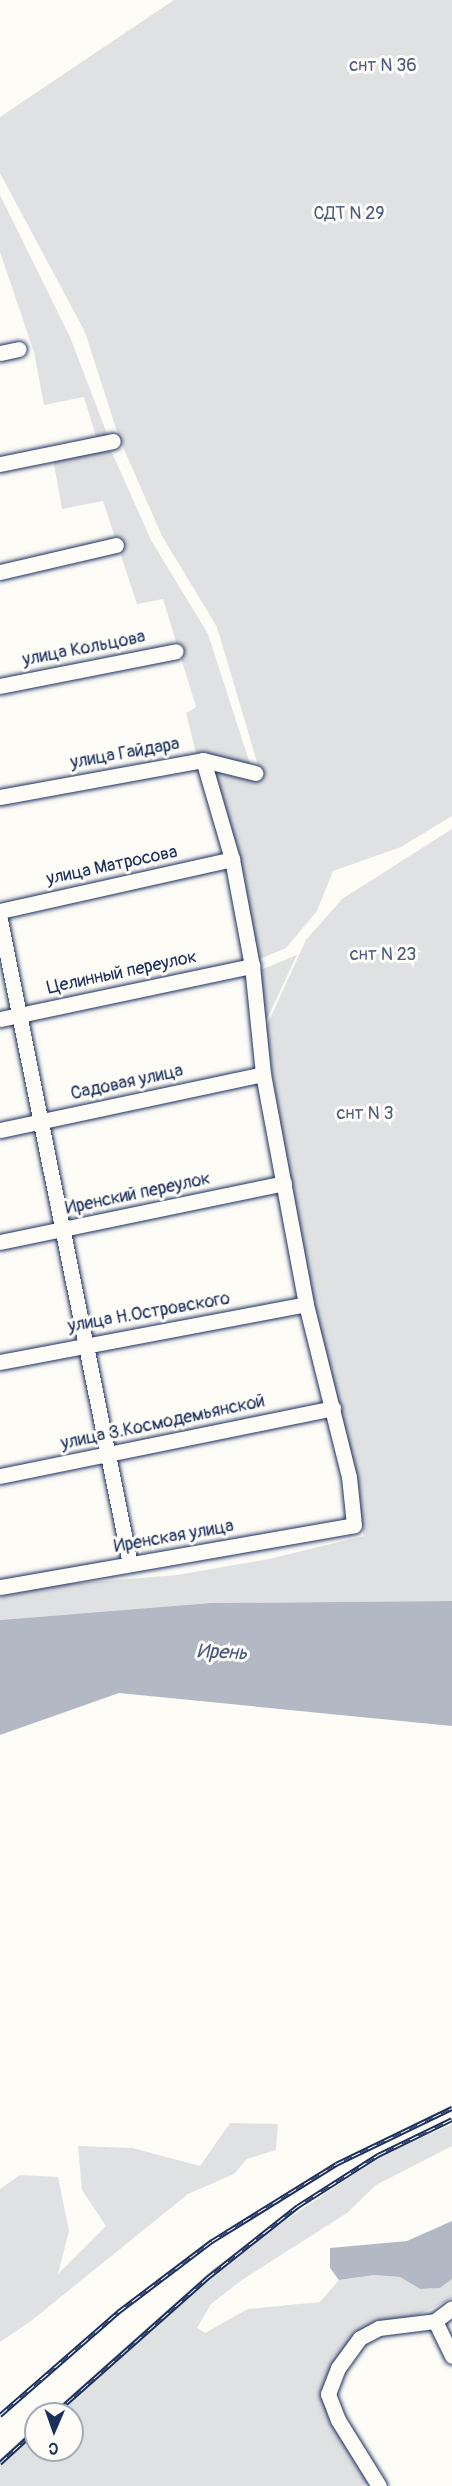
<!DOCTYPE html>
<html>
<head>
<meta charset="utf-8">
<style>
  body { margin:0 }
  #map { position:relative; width:452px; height:2486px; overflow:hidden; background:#fdfcf7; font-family:Pangolin,sans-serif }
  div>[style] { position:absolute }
  .green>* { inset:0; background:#e0e1e3 }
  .water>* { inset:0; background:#b3b8c5 }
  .roads { filter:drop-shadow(0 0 2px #1b2f5e) drop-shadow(0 0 2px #1b2f5e) }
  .minor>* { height:15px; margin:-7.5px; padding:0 7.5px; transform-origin:7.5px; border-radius:7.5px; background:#fdfcf7 }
  .rail>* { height:5px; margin-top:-2.5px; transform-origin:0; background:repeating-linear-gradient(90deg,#fdfcf7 0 9px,#1b2f5e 0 18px); box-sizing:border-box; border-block:2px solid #1b2f5e }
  span { translate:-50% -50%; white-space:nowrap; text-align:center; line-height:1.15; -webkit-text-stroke:6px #fdfcf7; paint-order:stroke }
  .park-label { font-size:18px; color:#4c5c7f }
  .street-label { font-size:18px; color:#1b2f5e }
  .water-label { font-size:20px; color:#49587d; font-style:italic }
  .north { position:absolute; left:24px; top:2402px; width:60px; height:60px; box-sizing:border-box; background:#fdfcf7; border:2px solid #a3aaba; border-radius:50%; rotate:182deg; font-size:16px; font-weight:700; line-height:24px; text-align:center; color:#1b2f5e }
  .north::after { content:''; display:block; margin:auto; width:21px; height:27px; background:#1b2f5e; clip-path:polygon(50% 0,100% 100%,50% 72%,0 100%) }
</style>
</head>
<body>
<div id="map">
  <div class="green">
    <i style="clip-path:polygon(174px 0,452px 0,452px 816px,401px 847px,333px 871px,317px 911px,286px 948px,255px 961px,211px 767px,259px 769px,217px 627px,162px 536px,119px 438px,85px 332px,0 173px,0 117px)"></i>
    <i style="clip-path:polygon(0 195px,70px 337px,109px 439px,97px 440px,84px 397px,44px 405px,34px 352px,0 252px)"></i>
    <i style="clip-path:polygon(110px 448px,151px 540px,208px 634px,252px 770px,197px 757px,186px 713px,196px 707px,163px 599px,137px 604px,103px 501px,62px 509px,53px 459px)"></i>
    <i style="clip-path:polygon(452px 829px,452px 1601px,210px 1603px,0 1620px,0 1597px,68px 1584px,177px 1575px,269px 1559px,364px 1536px,287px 1181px,266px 1027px,306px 940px,342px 899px)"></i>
    <i style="clip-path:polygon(297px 955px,265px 1023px,258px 971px)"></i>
    <i style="clip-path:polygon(230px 2123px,278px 2124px,276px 2150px,247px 2159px,234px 2174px,188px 2194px,31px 2321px,0 2342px,0 2189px,20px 2175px,58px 2177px,69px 2231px,58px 2274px,106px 2226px,82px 2190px,78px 2146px,132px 2148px,200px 2166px)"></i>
    <i style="clip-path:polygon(452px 2124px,452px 2146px,376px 2185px,347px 2213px,242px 2280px,211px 2304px,197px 2328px,205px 2333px,248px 2309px,320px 2302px,339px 2280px,374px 2275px,400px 2277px,420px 2289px,440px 2288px,452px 2279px,452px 2298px,412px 2318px,379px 2325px,325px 2395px,375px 2480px,362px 2486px,0 2486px,0 2459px,36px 2426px,36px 2450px,72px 2450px,72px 2414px,50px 2414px,213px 2269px,381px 2156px)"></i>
  </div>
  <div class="water">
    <i style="clip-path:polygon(452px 1601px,452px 1726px,119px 1693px,0 1735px,0 1620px,210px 1603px)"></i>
    <i style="clip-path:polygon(452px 2221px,452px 2279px,440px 2288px,420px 2289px,400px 2277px,374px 2275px,339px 2280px,330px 2268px,330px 2248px,407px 2241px)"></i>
  </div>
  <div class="roads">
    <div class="minor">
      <i style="left:0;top:353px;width:19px;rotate:-12deg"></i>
      <i style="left:0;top:464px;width:115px;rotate:-11.5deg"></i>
      <i style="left:0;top:572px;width:119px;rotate:-13.1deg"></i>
      <i style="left:0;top:686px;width:179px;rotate:-11.2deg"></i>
      <i style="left:0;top:797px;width:206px;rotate:-10.3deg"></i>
      <i style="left:203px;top:760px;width:54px;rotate:14deg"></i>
      <i style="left:0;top:911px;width:238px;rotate:-12.6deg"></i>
      <i style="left:0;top:920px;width:657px;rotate:78.59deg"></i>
      <i style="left:0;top:1019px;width:258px;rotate:-11.9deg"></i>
      <i style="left:0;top:1130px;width:269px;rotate:-12deg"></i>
      <i style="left:0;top:1242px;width:290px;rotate:-11.7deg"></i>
      <i style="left:0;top:1362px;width:311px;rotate:-10.7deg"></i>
      <i style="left:0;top:1476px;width:340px;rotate:-11.5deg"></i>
      <i style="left:0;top:1587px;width:359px;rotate:-9.9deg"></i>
      <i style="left:354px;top:1525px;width:48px;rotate:-95.9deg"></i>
      <i style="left:349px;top:1477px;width:178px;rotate:-104deg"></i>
      <i style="left:306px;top:1304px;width:234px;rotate:-100.6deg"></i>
      <i style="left:263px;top:1074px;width:109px;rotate:-95.8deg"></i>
      <i style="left:252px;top:966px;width:109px;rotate:-100.6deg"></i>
      <i style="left:232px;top:859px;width:103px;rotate:-106.3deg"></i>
      <i style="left:435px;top:2321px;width:39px;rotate:64deg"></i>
      <i style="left:379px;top:2486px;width:78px;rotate:-121.8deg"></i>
      <i style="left:338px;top:2420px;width:28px;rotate:-111deg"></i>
      <i style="left:328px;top:2394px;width:28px;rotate:-69deg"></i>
      <i style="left:338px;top:2368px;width:37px;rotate:-54deg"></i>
      <i style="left:360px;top:2338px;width:21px;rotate:-28deg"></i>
      <i style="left:379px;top:2328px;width:56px;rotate:-7.1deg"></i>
      <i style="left:435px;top:2321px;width:21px;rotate:-37deg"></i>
    </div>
  </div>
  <div class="rail">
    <i style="left:54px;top:2414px;width:205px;rotate:-41.6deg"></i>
    <i style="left:207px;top:2278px;width:116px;rotate:-38.4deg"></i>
    <i style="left:298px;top:2206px;width:95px;rotate:-32.5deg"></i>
    <i style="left:378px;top:2155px;width:82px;rotate:-25.9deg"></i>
    <i style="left:0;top:2415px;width:157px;rotate:-41.1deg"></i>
    <i style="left:118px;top:2312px;width:118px;rotate:-37.1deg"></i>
    <i style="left:212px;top:2241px;width:146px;rotate:-31.8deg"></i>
    <i style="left:336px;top:2164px;width:129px;rotate:-25.8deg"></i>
    <i style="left:0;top:2463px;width:49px;rotate:-42.5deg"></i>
  </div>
  <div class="park-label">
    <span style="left:383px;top:66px">снт N 36</span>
    <span style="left:349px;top:214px">СДТ N 29</span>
    <span style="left:383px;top:955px">снт N 23</span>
    <span style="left:365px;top:1114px">снт N 3</span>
  </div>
  <div class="street-label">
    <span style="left:84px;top:649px;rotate:-11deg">улица Кольцова</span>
    <span style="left:125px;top:754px;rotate:-10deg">улица Гайдара</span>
    <span style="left:112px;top:866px;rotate:-12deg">улица Матросова</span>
    <span style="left:122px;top:973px;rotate:-12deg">Целинный переулок</span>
    <span style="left:127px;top:1083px;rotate:-12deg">Садовая улица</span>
    <span style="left:138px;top:1194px;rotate:-12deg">Иренский переулок</span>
    <span style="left:149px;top:1313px;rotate:-10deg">улица Н.Островского</span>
    <span style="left:163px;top:1423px;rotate:-12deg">улица З.Космодемьянской</span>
    <span style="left:174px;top:1537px;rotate:-10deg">Иренская улица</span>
  </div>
  <div class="water-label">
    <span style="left:222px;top:1652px;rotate:2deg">Ирень</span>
  </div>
  <div class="north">С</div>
</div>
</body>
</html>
